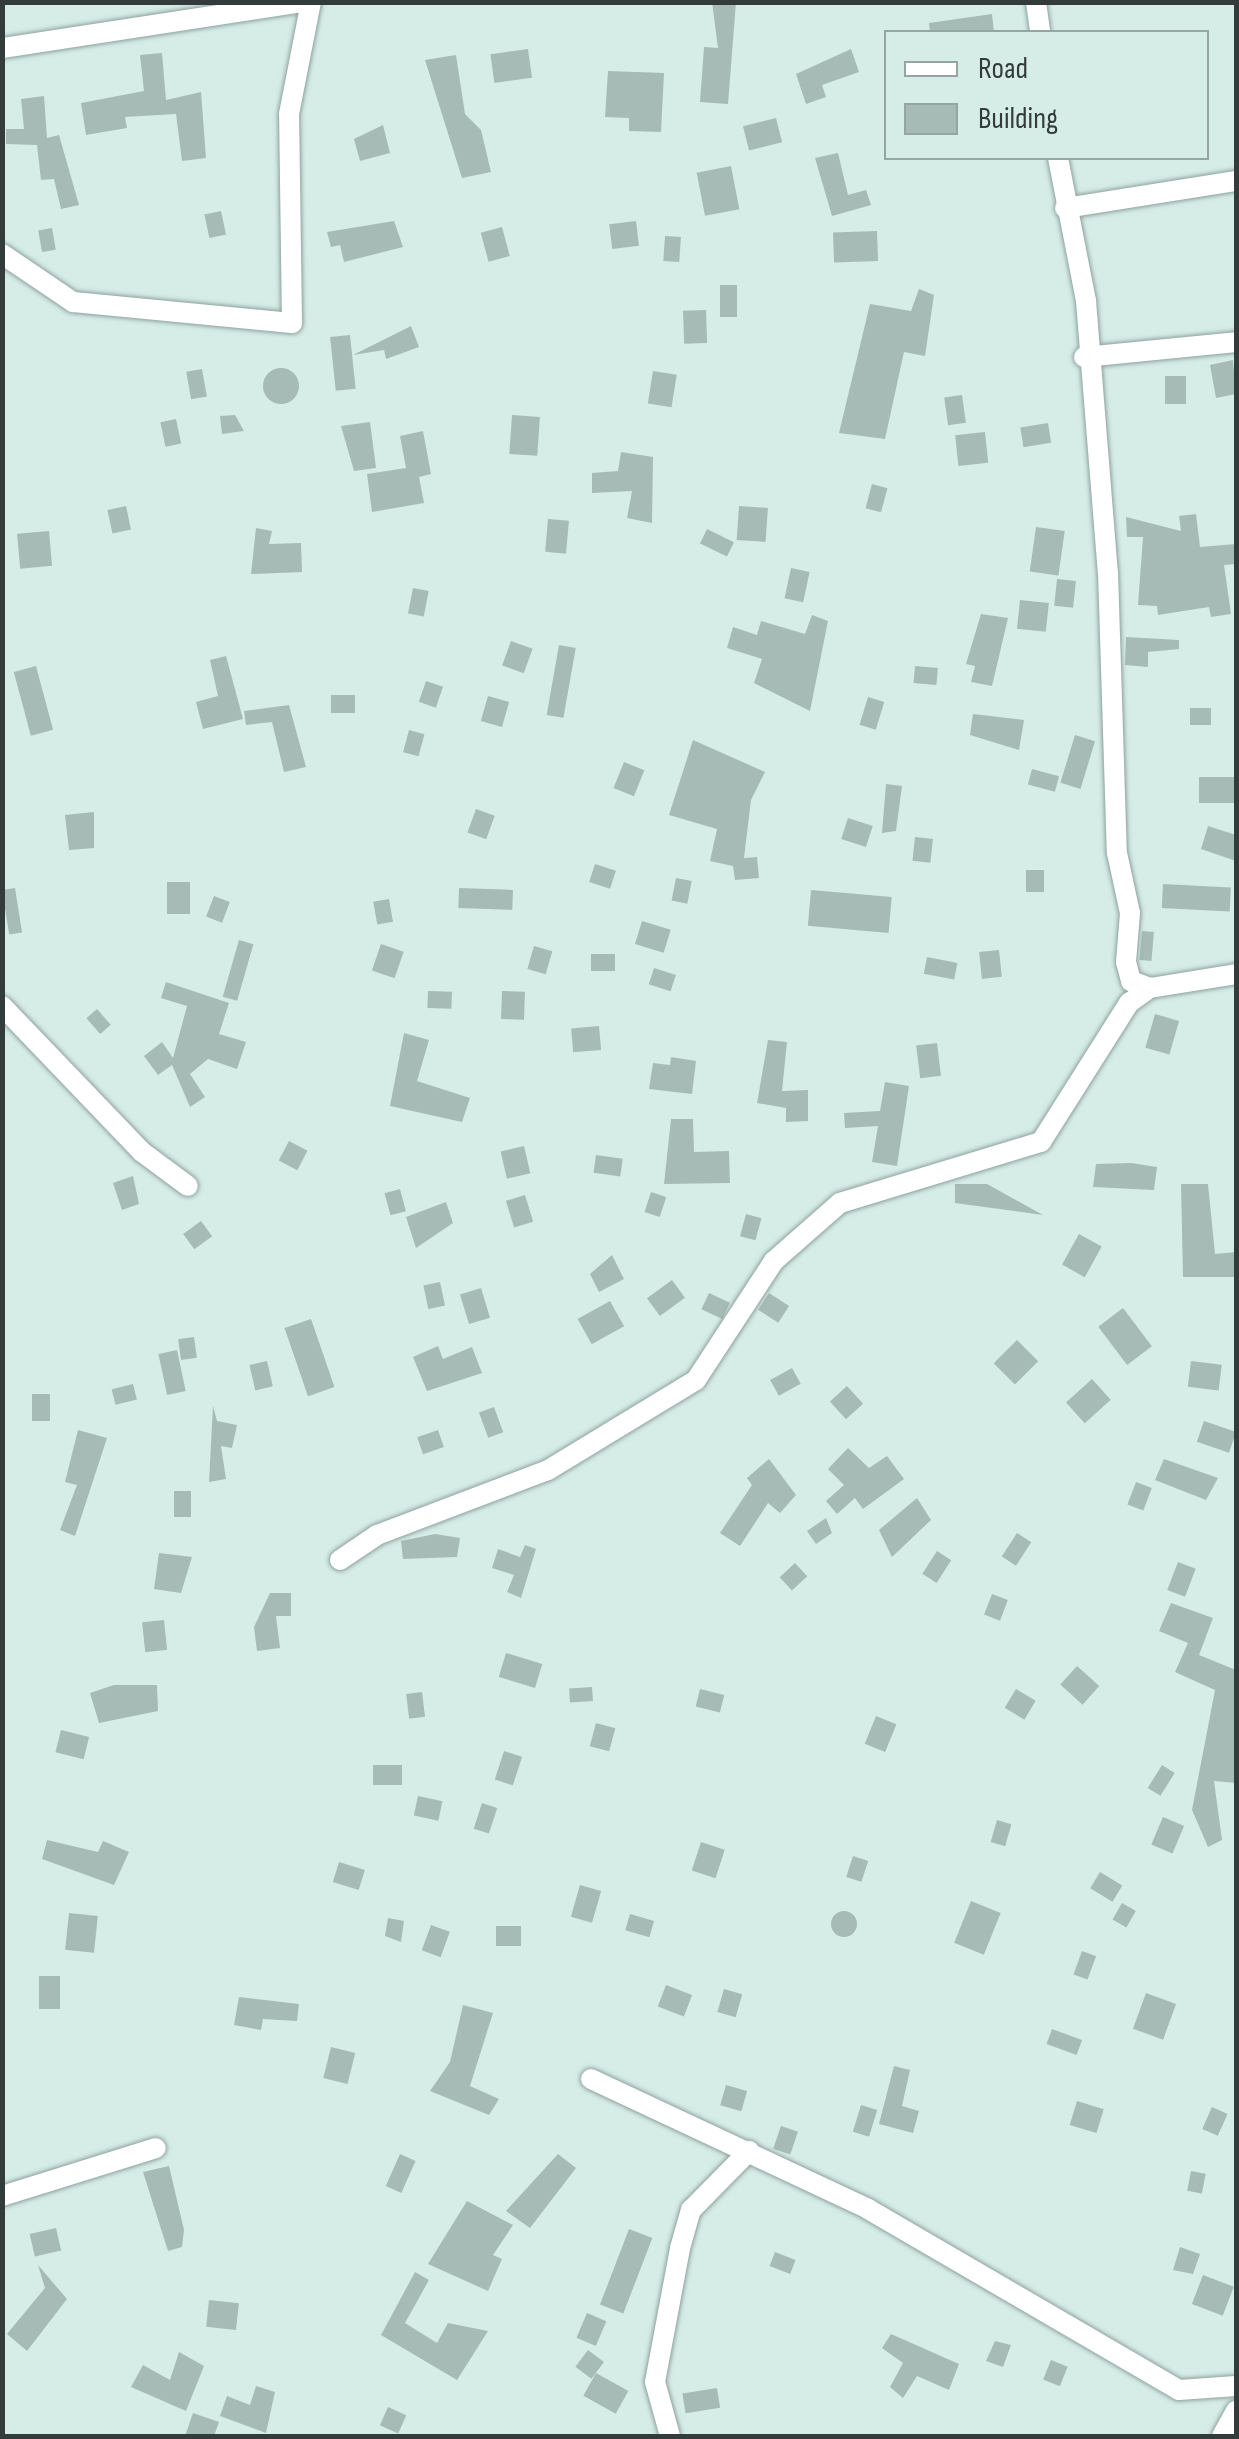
<!DOCTYPE html>
<html>
<head>
<meta charset="utf-8">
<style>
  body { margin:0 }
  #map { position:relative; width:1239px; height:2439px; overflow:hidden; background:#d6ece7; font-family:"Sofia Sans Condensed",sans-serif }
  div>[style] { position:absolute }
  .building>* { inset:0; background:#a6bbb6; transform-origin:0 0 }
  .round { border-radius:50% }
  .roads { filter:drop-shadow(0 0 2px #8ea29e) drop-shadow(0 0 2px #8ea29e) }
  .minor>* { height:20px; margin:-10px; padding:0 10px; transform-origin:10px; border-radius:10px; background:#fff }
  span { translate:-50% -50%; white-space:nowrap; text-align:center; line-height:1.15; -webkit-text-stroke:8px #d6ece7; paint-order:stroke }
  .frame { position:absolute; inset:0; border:5px solid #343c3b; pointer-events:none }
  .legend { position:absolute; left:884px; top:30px; width:325px; height:130px; box-sizing:border-box; background:#d6ece7; border:2px solid #95a6a2; margin:0; padding:12px 18px; list-style:none; font-size:30px; color:#343c3b }
  .legend li { display:flex; align-items:center; gap:20px; height:50px }
  .legend b { width:50px; border:2px solid #95a6a2 }
</style>
</head>
<body>
<div id="map">
  <div class="building">
    <i style="clip-path:polygon(712px 2px,736px 2px,728px 104px,700px 102px,704px 47px,718px 48px)"></i>
    <i style="clip-path:polygon(992px 14px,994px 32px,930px 32px,929px 23px)"></i>
    <i style="left:528px;top:49px;width:29px;height:38px;rotate:82deg"></i>
    <i style="clip-path:polygon(851px 49px,859px 72px,822px 85px,826px 97px,806px 104px,796px 74px)"></i>
    <i style="clip-path:polygon(162px 53px,166px 100px,201px 92px,206px 158px,182px 161px,176px 114px,125px 117px,127px 128px,86px 135px,81px 103px,144px 91px,140px 55px)"></i>
    <i style="clip-path:polygon(456px 55px,465px 114px,481px 130px,491px 172px,462px 178px,425px 60px)"></i>
    <i style="clip-path:polygon(608px 71px,664px 73px,661px 132px,629px 131px,629px 118px,605px 117px)"></i>
    <i style="clip-path:polygon(44px 96px,47px 138px,59px 135px,79px 205px,61px 209px,54px 179px,41px 180px,37px 145px,6px 144px,6px 129px,24px 129px,21px 99px)"></i>
    <i style="left:776px;top:118px;width:25px;height:34px;rotate:76deg"></i>
    <i style="clip-path:polygon(383px 125px,390px 153px,360px 161px,354px 139px)"></i>
    <i style="clip-path:polygon(838px 153px,848px 195px,866px 190px,871px 205px,832px 216px,815px 158px)"></i>
    <i style="left:731px;top:166px;width:44px;height:35px;rotate:79deg"></i>
    <i style="left:221px;top:211px;width:24px;height:17px;rotate:78deg"></i>
    <i style="clip-path:polygon(394px 221px,403px 247px,344px 262px,340px 245px,331px 247px,327px 232px)"></i>
    <i style="left:636px;top:221px;width:25px;height:27px;rotate:83deg"></i>
    <i style="left:502px;top:227px;width:30px;height:22px;rotate:75deg"></i>
    <i style="left:52px;top:228px;width:22px;height:14px;rotate:80deg"></i>
    <i style="left:877px;top:231px;width:30px;height:44px;rotate:88deg"></i>
    <i style="left:665px;top:236px;width:16px;height:25px;rotate:4deg"></i>
    <i style="left:720px;top:285px;width:17px;height:32px"></i>
    <i style="clip-path:polygon(919px 289px,934px 295px,925px 356px,904px 352px,885px 439px,839px 433px,870px 304px,911px 311px)"></i>
    <i style="left:706px;top:310px;width:33px;height:23px;rotate:88deg"></i>
    <i style="clip-path:polygon(411px 326px,419px 347px,386px 359px,384px 350px,353px 355px)"></i>
    <i style="left:350px;top:335px;width:54px;height:20px;rotate:84deg"></i>
    <i style="clip-path:polygon(1233px 360px,1236px 394px,1216px 398px,1210px 365px)"></i>
    <i class="round" style="left:263px;top:368px;width:36px;height:36px"></i>
    <i style="left:202px;top:369px;width:28px;height:16px;rotate:80deg"></i>
    <i style="left:653px;top:371px;width:24px;height:33px;rotate:9deg"></i>
    <i style="left:1165px;top:376px;width:21px;height:28px"></i>
    <i style="left:962px;top:395px;width:28px;height:18px;rotate:82deg"></i>
    <i style="clip-path:polygon(235px 415px,244px 431px,222px 434px,220px 416px)"></i>
    <i style="left:512px;top:415px;width:28px;height:39px;rotate:4deg"></i>
    <i style="left:176px;top:419px;width:25px;height:16px;rotate:78deg"></i>
    <i style="clip-path:polygon(370px 422px,376px 468px,354px 471px,341px 426px)"></i>
    <i style="left:1048px;top:423px;width:20px;height:28px;rotate:81deg"></i>
    <i style="clip-path:polygon(423px 431px,431px 474px,419px 477px,424px 503px,372px 512px,367px 474px,406px 468px,400px 436px)"></i>
    <i style="left:985px;top:432px;width:31px;height:30px;rotate:84deg"></i>
    <i style="clip-path:polygon(621px 452px,653px 457px,652px 523px,627px 518px,632px 491px,592px 493px,592px 473px,618px 471px)"></i>
    <i style="left:872px;top:484px;width:16px;height:25px;rotate:15deg"></i>
    <i style="left:126px;top:506px;width:24px;height:19px;rotate:78deg"></i>
    <i style="left:739px;top:506px;width:29px;height:34px;rotate:4deg"></i>
    <i style="clip-path:polygon(1196px 514px,1200px 547px,1236px 544px,1236px 564px,1224px 565px,1231px 614px,1211px 617px,1209px 607px,1158px 615px,1157px 606px,1138px 605px,1143px 537px,1127px 537px,1126px 517px,1181px 531px,1179px 516px)"></i>
    <i style="left:548px;top:519px;width:21px;height:33px;rotate:5deg"></i>
    <i style="left:1036px;top:527px;width:29px;height:45px;rotate:8deg"></i>
    <i style="clip-path:polygon(256px 528px,272px 531px,269px 544px,301px 543px,302px 572px,251px 574px)"></i>
    <i style="left:707px;top:529px;width:30px;height:16px;rotate:26deg"></i>
    <i style="left:49px;top:531px;width:35px;height:32px;rotate:85deg"></i>
    <i style="left:791px;top:568px;width:19px;height:31px;rotate:12deg"></i>
    <i style="left:1057px;top:579px;width:19px;height:27px;rotate:6deg"></i>
    <i style="left:413px;top:588px;width:16px;height:26px;rotate:11deg"></i>
    <i style="left:1020px;top:600px;width:29px;height:29px;rotate:6deg"></i>
    <i style="clip-path:polygon(981px 614px,1008px 618px,992px 686px,971px 682px,975px 666px,966px 664px)"></i>
    <i style="clip-path:polygon(812px 615px,828px 621px,810px 711px,754px 683px,762px 659px,727px 648px,733px 627px,757px 635px,761px 621px,805px 634px)"></i>
    <i style="clip-path:polygon(1126px 637px,1179px 640px,1179px 649px,1148px 652px,1148px 667px,1125px 665px)"></i>
    <i style="left:511px;top:641px;width:23px;height:26px;rotate:20deg"></i>
    <i style="left:559px;top:645px;width:17px;height:71px;rotate:10deg"></i>
    <i style="clip-path:polygon(226px 656px,243px 719px,203px 729px,196px 702px,218px 696px,210px 660px)"></i>
    <i style="left:36px;top:666px;width:66px;height:23px;rotate:75deg"></i>
    <i style="left:915px;top:666px;width:23px;height:17px;rotate:5deg"></i>
    <i style="left:426px;top:681px;width:18px;height:22px;rotate:19deg"></i>
    <i style="left:355px;top:695px;width:18px;height:24px;rotate:90deg"></i>
    <i style="left:488px;top:696px;width:22px;height:26px;rotate:16deg"></i>
    <i style="left:868px;top:697px;width:17px;height:29px;rotate:17deg"></i>
    <i style="clip-path:polygon(289px 705px,306px 767px,284px 772px,272px 722px,246px 725px,244px 711px)"></i>
    <i style="left:1211px;top:708px;width:17px;height:21px;rotate:90deg"></i>
    <i style="clip-path:polygon(973px 714px,1024px 720px,1019px 750px,970px 735px)"></i>
    <i style="left:409px;top:730px;width:16px;height:23px;rotate:15deg"></i>
    <i style="left:1075px;top:735px;width:21px;height:50px;rotate:17deg"></i>
    <i style="clip-path:polygon(693px 740px,765px 772px,751px 800px,744px 858px,757px 857px,759px 878px,735px 880px,733px 866px,710px 861px,717px 829px,669px 815px)"></i>
    <i style="left:624px;top:762px;width:22px;height:28px;rotate:22deg"></i>
    <i style="left:1032px;top:769px;width:28px;height:16px;rotate:15deg"></i>
    <i style="left:1199px;top:777px;width:35px;height:26px"></i>
    <i style="clip-path:polygon(886px 784px,902px 786px,896px 831px,882px 833px)"></i>
    <i style="left:476px;top:809px;width:20px;height:25px;rotate:20deg"></i>
    <i style="clip-path:polygon(94px 812px,94px 848px,69px 850px,65px 815px)"></i>
    <i style="left:848px;top:818px;width:26px;height:22px;rotate:18deg"></i>
    <i style="clip-path:polygon(1208px 826px,1236px 835px,1236px 861px,1201px 849px)"></i>
    <i style="left:915px;top:837px;width:18px;height:24px;rotate:6deg"></i>
    <i style="left:595px;top:864px;width:22px;height:19px;rotate:18deg"></i>
    <i style="left:1026px;top:870px;width:18px;height:22px"></i>
    <i style="left:676px;top:878px;width:16px;height:23px;rotate:11deg"></i>
    <i style="left:167px;top:882px;width:23px;height:32px"></i>
    <i style="left:1163px;top:884px;width:68px;height:24px;rotate:3deg"></i>
    <i style="left:15px;top:888px;width:45px;height:13px;rotate:81deg"></i>
    <i style="left:459px;top:888px;width:54px;height:20px;rotate:2deg"></i>
    <i style="left:811px;top:890px;width:81px;height:36px;rotate:5deg"></i>
    <i style="left:214px;top:896px;width:17px;height:22px;rotate:21deg"></i>
    <i style="left:389px;top:899px;width:23px;height:16px;rotate:80deg"></i>
    <i style="left:642px;top:921px;width:30px;height:24px;rotate:17deg"></i>
    <i style="left:1142px;top:931px;width:12px;height:29px;rotate:5deg"></i>
    <i style="left:239px;top:940px;width:15px;height:59px;rotate:16deg"></i>
    <i style="left:381px;top:944px;width:24px;height:28px;rotate:19deg"></i>
    <i style="left:534px;top:946px;width:19px;height:24px;rotate:16deg"></i>
    <i style="left:999px;top:950px;width:27px;height:20px;rotate:84deg"></i>
    <i style="left:591px;top:954px;width:24px;height:17px"></i>
    <i style="left:927px;top:957px;width:31px;height:17px;rotate:11deg"></i>
    <i style="left:654px;top:968px;width:23px;height:17px;rotate:18deg"></i>
    <i style="clip-path:polygon(166px 982px,229px 1003px,219px 1034px,246px 1042px,237px 1069px,208px 1059px,190px 1074px,205px 1097px,190px 1107px,172px 1065px,158px 1075px,144px 1056px,162px 1042px,173px 1058px,187px 1006px,161px 998px)"></i>
    <i style="left:428px;top:991px;width:24px;height:17px;rotate:2deg"></i>
    <i style="left:502px;top:991px;width:23px;height:28px;rotate:2deg"></i>
    <i style="left:97px;top:1009px;width:21px;height:14px;rotate:49deg"></i>
    <i style="left:1155px;top:1014px;width:25px;height:35px;rotate:16deg"></i>
    <i style="left:599px;top:1026px;width:24px;height:28px;rotate:85deg"></i>
    <i style="clip-path:polygon(404px 1033px,429px 1040px,417px 1081px,470px 1098px,462px 1122px,390px 1106px)"></i>
    <i style="clip-path:polygon(768px 1040px,787px 1042px,782px 1091px,808px 1090px,808px 1121px,786px 1122px,786px 1108px,757px 1103px)"></i>
    <i style="left:937px;top:1043px;width:33px;height:21px;rotate:83deg"></i>
    <i style="clip-path:polygon(671px 1057px,696px 1061px,692px 1094px,649px 1089px,653px 1063px,670px 1065px)"></i>
    <i style="clip-path:polygon(885px 1082px,909px 1086px,897px 1166px,872px 1162px,878px 1126px,845px 1128px,844px 1113px,880px 1111px)"></i>
    <i style="clip-path:polygon(671px 1119px,693px 1119px,694px 1152px,729px 1151px,730px 1183px,664px 1184px)"></i>
    <i style="left:289px;top:1141px;width:21px;height:22px;rotate:28deg"></i>
    <i style="left:524px;top:1146px;width:28px;height:24px;rotate:77deg"></i>
    <i style="left:596px;top:1155px;width:27px;height:18px;rotate:8deg"></i>
    <i style="clip-path:polygon(1131px 1163px,1157px 1167px,1154px 1190px,1093px 1187px,1096px 1164px)"></i>
    <i style="clip-path:polygon(133px 1176px,139px 1204px,122px 1210px,113px 1183px)"></i>
    <i style="clip-path:polygon(955px 1184px,987px 1184px,1043px 1215px,955px 1203px)"></i>
    <i style="clip-path:polygon(1181px 1184px,1208px 1184px,1215px 1254px,1236px 1252px,1236px 1277px,1183px 1277px)"></i>
    <i style="left:400px;top:1189px;width:23px;height:16px;rotate:75deg"></i>
    <i style="left:651px;top:1192px;width:16px;height:21px;rotate:18deg"></i>
    <i style="left:525px;top:1195px;width:28px;height:20px;rotate:73deg"></i>
    <i style="clip-path:polygon(446px 1202px,453px 1223px,416px 1248px,406px 1217px)"></i>
    <i style="left:746px;top:1214px;width:16px;height:23px;rotate:15deg"></i>
    <i style="left:201px;top:1221px;width:19px;height:22px;rotate:54deg"></i>
    <i style="left:1079px;top:1234px;width:26px;height:35px;rotate:29deg"></i>
    <i style="clip-path:polygon(612px 1255px,624px 1279px,599px 1292px,590px 1274px)"></i>
    <i style="left:672px;top:1280px;width:22px;height:31px;rotate:54deg"></i>
    <i style="left:440px;top:1282px;width:24px;height:17px;rotate:78deg"></i>
    <i style="left:481px;top:1288px;width:31px;height:22px;rotate:73deg"></i>
    <i style="left:709px;top:1293px;width:23px;height:18px;rotate:25deg"></i>
    <i style="left:769px;top:1293px;width:24px;height:20px;rotate:33deg"></i>
    <i style="left:610px;top:1301px;width:29px;height:37px;rotate:61deg"></i>
    <i style="left:1123px;top:1308px;width:48px;height:31px;rotate:53deg"></i>
    <i style="left:311px;top:1319px;width:72px;height:28px;rotate:71deg"></i>
    <i style="left:194px;top:1337px;width:21px;height:16px;rotate:82deg"></i>
    <i style="left:1017px;top:1340px;width:30px;height:33px;rotate:45deg"></i>
    <i style="clip-path:polygon(438px 1346px,443px 1359px,472px 1347px,482px 1373px,427px 1391px,413px 1357px)"></i>
    <i style="left:177px;top:1350px;width:42px;height:19px;rotate:78deg"></i>
    <i style="left:267px;top:1361px;width:26px;height:18px;rotate:77deg"></i>
    <i style="left:1191px;top:1361px;width:31px;height:26px;rotate:7deg"></i>
    <i style="left:792px;top:1368px;width:18px;height:25px;rotate:61deg"></i>
    <i style="left:1092px;top:1379px;width:28px;height:35px;rotate:48deg"></i>
    <i style="left:133px;top:1384px;width:16px;height:22px;rotate:76deg"></i>
    <i style="left:847px;top:1386px;width:24px;height:23px;rotate:48deg"></i>
    <i style="left:32px;top:1394px;width:18px;height:27px"></i>
    <i style="clip-path:polygon(213px 1406px,217px 1421px,237px 1425px,232px 1448px,221px 1446px,226px 1479px,209px 1482px)"></i>
    <i style="left:494px;top:1407px;width:27px;height:16px;rotate:70deg"></i>
    <i style="left:1204px;top:1421px;width:34px;height:22px;rotate:19deg"></i>
    <i style="clip-path:polygon(78px 1430px,107px 1438px,75px 1536px,60px 1530px,77px 1485px,65px 1482px)"></i>
    <i style="left:438px;top:1430px;width:18px;height:22px;rotate:71deg"></i>
    <i style="clip-path:polygon(848px 1448px,869px 1468px,887px 1456px,904px 1479px,863px 1509px,855px 1498px,837px 1514px,826px 1501px,844px 1485px,828px 1469px)"></i>
    <i style="clip-path:polygon(769px 1459px,796px 1495px,780px 1513px,768px 1503px,740px 1546px,720px 1533px,752px 1485px,747px 1478px)"></i>
    <i style="clip-path:polygon(1164px 1459px,1218px 1478px,1206px 1500px,1155px 1480px)"></i>
    <i style="left:1136px;top:1482px;width:17px;height:24px;rotate:21deg"></i>
    <i style="left:174px;top:1491px;width:17px;height:26px"></i>
    <i style="clip-path:polygon(917px 1498px,931px 1520px,892px 1557px,879px 1530px)"></i>
    <i style="clip-path:polygon(826px 1518px,832px 1533px,816px 1544px,807px 1531px)"></i>
    <i style="left:1017px;top:1533px;width:17px;height:28px;rotate:33deg"></i>
    <i style="clip-path:polygon(435px 1534px,460px 1538px,457px 1557px,403px 1559px,401px 1541px)"></i>
    <i style="clip-path:polygon(525px 1545px,536px 1549px,521px 1598px,507px 1592px,514px 1575px,492px 1568px,498px 1549px,520px 1557px)"></i>
    <i style="left:937px;top:1551px;width:17px;height:27px;rotate:33deg"></i>
    <i style="clip-path:polygon(159px 1553px,192px 1557px,181px 1593px,154px 1589px)"></i>
    <i style="left:1178px;top:1562px;width:19px;height:30px;rotate:21deg"></i>
    <i style="left:795px;top:1563px;width:18px;height:21px;rotate:47deg"></i>
    <i style="clip-path:polygon(270px 1593px,291px 1593px,291px 1616px,276px 1616px,280px 1648px,257px 1651px,254px 1627px)"></i>
    <i style="left:992px;top:1594px;width:17px;height:22px;rotate:21deg"></i>
    <i style="clip-path:polygon(1171px 1603px,1213px 1618px,1199px 1655px,1236px 1670px,1236px 1783px,1214px 1781px,1222px 1840px,1208px 1847px,1192px 1810px,1215px 1690px,1175px 1672px,1188px 1643px,1159px 1631px)"></i>
    <i style="left:164px;top:1620px;width:30px;height:22px;rotate:84deg"></i>
    <i style="left:506px;top:1653px;width:38px;height:25px;rotate:17deg"></i>
    <i style="left:1077px;top:1666px;width:30px;height:25px;rotate:42deg"></i>
    <i style="clip-path:polygon(114px 1685px,157px 1685px,158px 1711px,99px 1723px,90px 1693px)"></i>
    <i style="left:592px;top:1687px;width:14px;height:23px;rotate:86deg"></i>
    <i style="left:700px;top:1689px;width:25px;height:18px;rotate:14deg"></i>
    <i style="left:1016px;top:1689px;width:23px;height:22px;rotate:31deg"></i>
    <i style="left:422px;top:1692px;width:25px;height:16px;rotate:83deg"></i>
    <i style="left:876px;top:1716px;width:22px;height:30px;rotate:22deg"></i>
    <i style="left:596px;top:1723px;width:20px;height:24px;rotate:15deg"></i>
    <i style="left:61px;top:1730px;width:29px;height:23px;rotate:14deg"></i>
    <i style="left:504px;top:1751px;width:19px;height:30px;rotate:18deg"></i>
    <i style="left:402px;top:1765px;width:20px;height:29px;rotate:90deg"></i>
    <i style="left:1162px;top:1765px;width:15px;height:27px;rotate:32deg"></i>
    <i style="left:418px;top:1796px;width:25px;height:20px;rotate:12deg"></i>
    <i style="left:482px;top:1803px;width:16px;height:27px;rotate:18deg"></i>
    <i style="left:1163px;top:1817px;width:23px;height:30px;rotate:23deg"></i>
    <i style="left:997px;top:1820px;width:15px;height:23px;rotate:16deg"></i>
    <i style="clip-path:polygon(47px 1840px,98px 1852px,103px 1841px,129px 1852px,114px 1885px,42px 1859px)"></i>
    <i style="left:701px;top:1842px;width:25px;height:30px;rotate:18deg"></i>
    <i style="left:853px;top:1856px;width:16px;height:22px;rotate:18deg"></i>
    <i style="left:339px;top:1862px;width:27px;height:21px;rotate:17deg"></i>
    <i style="left:1100px;top:1872px;width:26px;height:19px;rotate:31deg"></i>
    <i style="left:580px;top:1885px;width:22px;height:33px;rotate:16deg"></i>
    <i style="left:971px;top:1901px;width:32px;height:45px;rotate:22deg"></i>
    <i style="left:1122px;top:1903px;width:16px;height:19px;rotate:30deg"></i>
    <i class="round" style="left:831px;top:1911px;width:26px;height:26px"></i>
    <i style="left:69px;top:1913px;width:29px;height:37px;rotate:6deg"></i>
    <i style="left:630px;top:1914px;width:25px;height:17px;rotate:16deg"></i>
    <i style="clip-path:polygon(388px 1918px,404px 1921px,401px 1942px,385px 1936px)"></i>
    <i style="left:431px;top:1925px;width:20px;height:27px;rotate:20deg"></i>
    <i style="left:521px;top:1926px;width:20px;height:25px;rotate:90deg"></i>
    <i style="left:1082px;top:1951px;width:15px;height:25px;rotate:20deg"></i>
    <i style="left:39px;top:1976px;width:21px;height:33px"></i>
    <i style="left:666px;top:1985px;width:28px;height:23px;rotate:21deg"></i>
    <i style="left:724px;top:1989px;width:19px;height:24px;rotate:16deg"></i>
    <i style="left:1146px;top:1993px;width:32px;height:38px;rotate:20deg"></i>
    <i style="clip-path:polygon(239px 1997px,299px 2004px,297px 2021px,263px 2019px,261px 2030px,234px 2025px)"></i>
    <i style="clip-path:polygon(463px 2005px,493px 2013px,470px 2086px,499px 2099px,489px 2115px,430px 2091px,450px 2062px)"></i>
    <i style="left:1052px;top:2029px;width:32px;height:16px;rotate:20deg"></i>
    <i style="left:331px;top:2047px;width:25px;height:32px;rotate:14deg"></i>
    <i style="clip-path:polygon(894px 2066px,910px 2070px,902px 2106px,919px 2111px,913px 2133px,879px 2124px)"></i>
    <i style="left:726px;top:2085px;width:22px;height:21px;rotate:16deg"></i>
    <i style="left:1077px;top:2101px;width:28px;height:25px;rotate:17deg"></i>
    <i style="left:861px;top:2105px;width:17px;height:28px;rotate:17deg"></i>
    <i style="left:1212px;top:2107px;width:17px;height:24px;rotate:24deg"></i>
    <i style="left:781px;top:2126px;width:18px;height:24px;rotate:19deg"></i>
    <i style="left:400px;top:2154px;width:17px;height:35px;rotate:24deg"></i>
    <i style="clip-path:polygon(558px 2154px,576px 2168px,530px 2228px,506px 2211px)"></i>
    <i style="clip-path:polygon(169px 2166px,184px 2230px,182px 2247px,168px 2251px,143px 2172px)"></i>
    <i style="left:1191px;top:2171px;width:15px;height:20px;rotate:11deg"></i>
    <i style="clip-path:polygon(467px 2201px,513px 2225px,493px 2255px,502px 2259px,488px 2291px,428px 2264px)"></i>
    <i style="left:56px;top:2228px;width:23px;height:27px;rotate:77deg"></i>
    <i style="left:629px;top:2229px;width:25px;height:81px;rotate:21deg"></i>
    <i style="clip-path:polygon(1180px 2247px,1200px 2254px,1193px 2274px,1173px 2270px)"></i>
    <i style="left:775px;top:2252px;width:22px;height:15px;rotate:21deg"></i>
    <i style="clip-path:polygon(38px 2265px,67px 2299px,27px 2351px,7px 2334px,45px 2288px)"></i>
    <i style="clip-path:polygon(415px 2272px,429px 2280px,405px 2323px,437px 2343px,448px 2323px,488px 2331px,457px 2380px,381px 2335px)"></i>
    <i style="left:1203px;top:2275px;width:33px;height:31px;rotate:21deg"></i>
    <i style="left:209px;top:2300px;width:30px;height:27px;rotate:6deg"></i>
    <i style="left:587px;top:2313px;width:21px;height:27px;rotate:23deg"></i>
    <i style="clip-path:polygon(891px 2334px,959px 2364px,949px 2390px,917px 2376px,903px 2398px,890px 2387px,903px 2363px,882px 2348px)"></i>
    <i style="clip-path:polygon(995px 2341px,1011px 2345px,1003px 2367px,986px 2361px)"></i>
    <i style="left:588px;top:2350px;width:20px;height:21px;rotate:37deg"></i>
    <i style="clip-path:polygon(179px 2352px,204px 2366px,186px 2411px,131px 2387px,143px 2365px,170px 2380px)"></i>
    <i style="left:1051px;top:2360px;width:18px;height:21px;rotate:22deg"></i>
    <i style="left:596px;top:2373px;width:37px;height:26px;rotate:29deg"></i>
    <i style="clip-path:polygon(256px 2386px,275px 2392px,266px 2433px,220px 2416px,227px 2396px,250px 2405px)"></i>
    <i style="left:717px;top:2388px;width:20px;height:35px;rotate:81deg"></i>
    <i style="left:388px;top:2407px;width:20px;height:20px;rotate:24deg"></i>
    <i style="clip-path:polygon(193px 2413px,219px 2422px,214px 2436px,185px 2436px)"></i>
  </div>
  <div class="roads">
    <div class="minor">
      <i style="left:1036px;top:2px;width:30px;rotate:82deg"></i>
      <i style="left:2px;top:48px;width:305px;rotate:-8.7deg"></i>
      <i style="left:1058px;top:158px;width:146px;rotate:78.9deg"></i>
      <i style="left:1086px;top:301px;width:272px;rotate:85.4deg"></i>
      <i style="left:1108px;top:572px;width:281px;rotate:88.2deg"></i>
      <i style="left:1117px;top:853px;width:61px;rotate:77.8deg"></i>
      <i style="left:1130px;top:913px;width:49px;rotate:94.7deg"></i>
      <i style="left:1126px;top:962px;width:20px;rotate:75deg"></i>
      <i style="left:1131px;top:981px;width:20px;rotate:20deg"></i>
      <i style="left:1150px;top:988px;width:87px;rotate:-9.2deg"></i>
      <i style="left:1065px;top:208px;width:173px;rotate:-9deg"></i>
      <i style="left:2px;top:254px;width:86px;rotate:34.1deg"></i>
      <i style="left:73px;top:302px;width:220px;rotate:5.5deg"></i>
      <i style="left:292px;top:323px;width:209px;rotate:-90.8deg"></i>
      <i style="left:289px;top:114px;width:114px;rotate:-78.9deg"></i>
      <i style="left:1084px;top:357px;width:153px;rotate:-5.6deg"></i>
      <i style="left:2px;top:1006px;width:202px;rotate:46.2deg"></i>
      <i style="left:142px;top:1152px;width:57px;rotate:36.5deg"></i>
      <i style="left:340px;top:1560px;width:45px;rotate:-34deg"></i>
      <i style="left:377px;top:1535px;width:183px;rotate:-20.8deg"></i>
      <i style="left:548px;top:1470px;width:173px;rotate:-31.3deg"></i>
      <i style="left:696px;top:1380px;width:142px;rotate:-56.8deg"></i>
      <i style="left:774px;top:1261px;width:88px;rotate:-41.3deg"></i>
      <i style="left:840px;top:1203px;width:210px;rotate:-16.9deg"></i>
      <i style="left:1041px;top:1142px;width:165px;rotate:-57.7deg"></i>
      <i style="left:1129px;top:1003px;width:26px;rotate:-36deg"></i>
      <i style="left:591px;top:2079px;width:306px;rotate:25.1deg"></i>
      <i style="left:868px;top:2209px;width:360px;rotate:30.2deg"></i>
      <i style="left:1179px;top:2390px;width:57px;rotate:-4deg"></i>
      <i style="left:2px;top:2196px;width:161px;rotate:-17.3deg"></i>
      <i style="left:670px;top:2436px;width:56px;rotate:-105.5deg"></i>
      <i style="left:655px;top:2382px;width:136px;rotate:-79.4deg"></i>
      <i style="left:680px;top:2248px;width:40px;rotate:-74deg"></i>
      <i style="left:691px;top:2210px;width:83px;rotate:-45.5deg"></i>
      <i style="left:1222px;top:2436px;width:29px;rotate:-61deg"></i>
    </div>
  </div>
  <div class="frame"></div>
  <ul class="legend">
  <li><b style="height:12px;background:#fff"></b>Road</li>
  <li><b style="height:28px;background:#a6bbb6"></b>Building</li>
  </ul>
</div>
</body>
</html>
